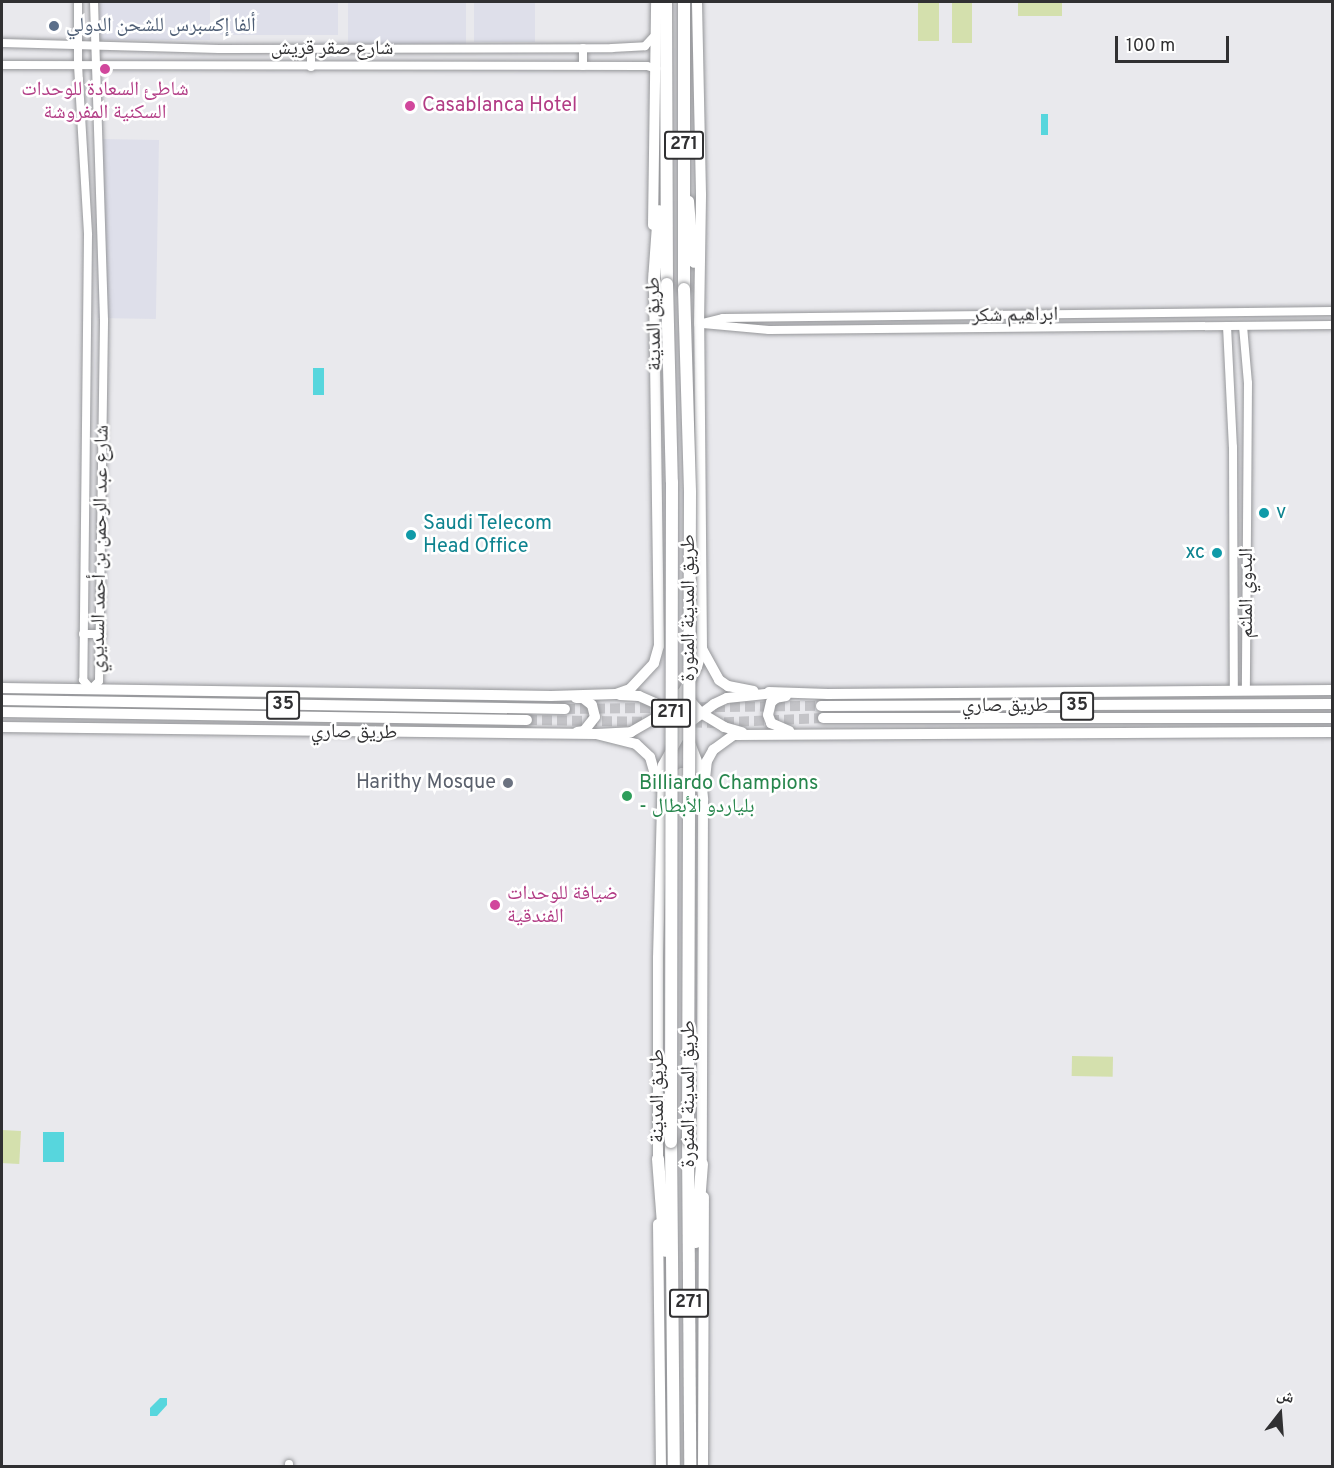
<!DOCTYPE html>
<html>
<head>
<meta charset="utf-8">
<style>
  body { margin:0 }
  #map { position:relative; width:1334px; height:1468px; overflow:hidden; background:#e9e9ed; font-family:Overpass,"Noto Naskh Arabic",sans-serif }
  div>[style] { position:absolute }
  .built>* { inset:0; background:#dedfea; transform-origin:0 0 }
  .green>* { inset:0; background:#d4e0ad; transform-origin:0 0 }
  .water>* { inset:0; background:#57d6dd; transform-origin:0 0 }
  .major-tunnel>* { height:10px; margin-top:-5px; transform-origin:0; background:repeating-linear-gradient(90deg,#c4c4c8 0 10px,transparent 0 15px) }
  .roads { filter:drop-shadow(0 0 2px #959699) drop-shadow(0 0 2px #959699) }
  .minor>* { height:8px; margin:-4px; padding:0 4px; transform-origin:4px; border-radius:4px; background:#fff }
  .major>* { height:10px; margin:-5px; padding:0 5px; transform-origin:5px; border-radius:5px; background:#fff }
  .highway>* { height:12px; margin:-6px; padding:0 6px; transform-origin:6px; border-radius:6px; background:#fff }
  .bridges { filter:drop-shadow(0 0 2px #959699) drop-shadow(0 0 2px #959699) }
  .highway-bridge>* { height:12px; margin:-6px; padding:0 6px; transform-origin:6px; border-radius:6px; background:#fff }
  .dots>* { width:16px; height:16px; translate:-50% -50%; box-sizing:border-box; border:3px solid #fff; border-radius:50% }
  span { translate:-50% -50%; white-space:nowrap; text-align:center; line-height:1.15; -webkit-text-stroke:5px #fff; paint-order:stroke }
  .shield-label span { padding:2px 4px; background:#fff; border:2px solid; border-radius:4px; -webkit-text-stroke-width:0 }
  .shield-label { font-size:18px; color:#303032; font-weight:700 }
  .service-label { font-size:20px; color:#4e5e75 }
  .left { translate:0 -50%; text-align:left }
  .street-label { font-size:20px; color:#303032 }
  .hotel-label { font-size:20px; color:#b23c85 }
  .culture-label { font-size:20px; color:#0d838f }
  .right { translate:-100% -50%; text-align:right }
  .worship-label { font-size:20px; color:#5b616d }
  .leisure-label { font-size:20px; color:#27864d }
  .frame { position:absolute; inset:0; border:3px solid #303032; pointer-events:none }
  .north { position:absolute; left:1250px; top:1384px; width:60px; height:60px; -webkit-text-stroke:4px #fff; paint-order:stroke; rotate:17deg; font-size:16px; font-weight:700; line-height:24px; text-align:center; color:#303032 }
  .north::after { content:''; display:block; margin:auto; width:21px; height:27px; background:#303032; clip-path:polygon(50% 0,100% 100%,50% 72%,0 100%) }
  .scale { position:absolute; left:1115px; top:36px; width:114px; height:27px; box-sizing:border-box; border:3px solid #303032; border-top:0; padding-left:8px; font-size:18px; line-height:21px; white-space:nowrap; color:#303032; -webkit-text-stroke:4px #fff; paint-order:stroke }
</style>
</head>
<body>
<div id="map">
  <div class="built">
    <i style="left:99px;top:2px;width:111px;height:38px"></i>
    <i style="left:220px;top:2px;width:118px;height:33px"></i>
    <i style="left:348px;top:2px;width:118px;height:42px"></i>
    <i style="left:474px;top:2px;width:61px;height:40px"></i>
    <i style="left:101px;top:139px;width:58px;height:179px;rotate:1deg"></i>
  </div>
  <div class="green">
    <i style="left:918px;top:2px;width:21px;height:39px"></i>
    <i style="left:952px;top:2px;width:20px;height:41px"></i>
    <i style="left:1018px;top:2px;width:44px;height:14px"></i>
    <i style="left:1072px;top:1056px;width:41px;height:20px;rotate:1deg"></i>
    <i style="left:2px;top:1130px;width:19px;height:33px;rotate:3deg"></i>
  </div>
  <div class="water">
    <i style="left:1041px;top:114px;width:7px;height:21px"></i>
    <i style="left:313px;top:368px;width:11px;height:27px"></i>
    <i style="left:43px;top:1132px;width:21px;height:30px"></i>
    <i style="clip-path:polygon(160px 1398px,167px 1398px,167px 1405px,157px 1416px,150px 1416px,150px 1408px)"></i>
  </div>
  <div class="major-tunnel">
    <i style="left:565px;top:709px;width:256px;rotate:-0.7deg"></i>
    <i style="left:527px;top:720px;width:182px;rotate:0.9deg"></i>
    <i style="left:709px;top:723px;width:114px;rotate:-2.5deg"></i>
  </div>
  <div class="roads">
    <div class="minor">
      <i style="left:78px;top:2px;width:63px;rotate:90deg"></i>
      <i style="left:78px;top:65px;width:170px;rotate:86.6deg"></i>
      <i style="left:88px;top:235px;width:445px;rotate:90.6deg"></i>
      <i style="left:83px;top:680px;width:12px;rotate:48deg"></i>
      <i style="left:91px;top:689px;width:11px;rotate:-45deg"></i>
      <i style="left:99px;top:681px;width:361px;rotate:-89.2deg"></i>
      <i style="left:104px;top:320px;width:318px;rotate:-91.8deg"></i>
      <i style="left:2px;top:43px;width:217px;rotate:1.6deg"></i>
      <i style="left:219px;top:49px;width:393px;rotate:-0.1deg"></i>
      <i style="left:612px;top:48px;width:33px;rotate:-3deg"></i>
      <i style="left:645px;top:46px;width:16px;rotate:-47deg"></i>
      <i style="left:583px;top:48px;width:18px;rotate:90deg"></i>
      <i style="left:311px;top:49px;width:18px;rotate:90deg"></i>
      <i style="left:2px;top:65px;width:645px;rotate:0.09deg"></i>
      <i style="left:647px;top:66px;width:10px;rotate:17deg"></i>
      <i style="left:699px;top:324px;width:25px;rotate:-14deg"></i>
      <i style="left:723px;top:318px;width:609px;rotate:-0.66deg"></i>
      <i style="left:703px;top:324px;width:66px;rotate:5.2deg"></i>
      <i style="left:769px;top:330px;width:563px;rotate:-0.51deg"></i>
      <i style="left:1227px;top:326px;width:121px;rotate:87.2deg"></i>
      <i style="left:1233px;top:447px;width:244px;rotate:89.8deg"></i>
      <i style="left:1243px;top:326px;width:57px;rotate:85deg"></i>
      <i style="left:1248px;top:383px;width:308px;rotate:90.4deg"></i>
      <i style="left:83px;top:634px;width:18px"></i>
      <i style="left:289px;top:1466px;width:2px;rotate:-90deg"></i>
    </div>
    <div class="major">
      <i style="left:689px;top:201px;width:62px;rotate:85.4deg"></i>
      <i style="left:653px;top:225px;width:223px;rotate:-89.2deg"></i>
      <i style="left:702px;top:649px;width:35px;rotate:61deg"></i>
      <i style="left:719px;top:680px;width:11px;rotate:34deg"></i>
      <i style="left:728px;top:686px;width:26px;rotate:11deg"></i>
      <i style="left:2px;top:688px;width:549px;rotate:0.83deg"></i>
      <i style="left:551px;top:696px;width:65px;rotate:-1.8deg"></i>
      <i style="left:616px;top:694px;width:15px;rotate:-20deg"></i>
      <i style="left:630px;top:689px;width:35px;rotate:-47deg"></i>
      <i style="left:654px;top:663px;width:18px;rotate:-74deg"></i>
      <i style="left:659px;top:646px;width:373px;rotate:-90.8deg"></i>
      <i style="left:769px;top:692px;width:59px;rotate:1.9deg"></i>
      <i style="left:828px;top:694px;width:504px;rotate:-0.45deg"></i>
      <i style="left:620px;top:695px;width:19px;rotate:3deg"></i>
      <i style="left:639px;top:696px;width:17px;rotate:24deg"></i>
      <i style="left:655px;top:703px;width:26px;rotate:40deg"></i>
      <i style="left:686px;top:696px;width:23px;rotate:49deg"></i>
      <i style="left:701px;top:713px;width:27px;rotate:31deg"></i>
      <i style="left:724px;top:727px;width:19px;rotate:16deg"></i>
      <i style="left:786px;top:696px;width:10px;rotate:169deg"></i>
      <i style="left:776px;top:698px;width:6px;rotate:141deg"></i>
      <i style="left:771px;top:702px;width:13px;rotate:103deg"></i>
      <i style="left:768px;top:715px;width:9px;rotate:69deg"></i>
      <i style="left:771px;top:723px;width:20px;rotate:24deg"></i>
      <i style="left:576px;top:698px;width:7px"></i>
      <i style="left:583px;top:698px;width:11px;rotate:38deg"></i>
      <i style="left:592px;top:705px;width:12px;rotate:76deg"></i>
      <i style="left:595px;top:717px;width:18px;rotate:128deg"></i>
      <i style="left:584px;top:731px;width:7px;rotate:172deg"></i>
      <i style="left:2px;top:700px;width:563px;rotate:0.92deg"></i>
      <i style="left:821px;top:706px;width:511px;rotate:-0.22deg"></i>
      <i style="left:2px;top:712px;width:525px;rotate:0.87deg"></i>
      <i style="left:823px;top:718px;width:509px"></i>
      <i style="left:2px;top:727px;width:594px;rotate:0.68deg"></i>
      <i style="left:596px;top:734px;width:41px;rotate:14deg"></i>
      <i style="left:636px;top:744px;width:19px;rotate:43deg"></i>
      <i style="left:650px;top:757px;width:29px;rotate:74deg"></i>
      <i style="left:596px;top:734px;width:35px;rotate:-3deg"></i>
      <i style="left:631px;top:732px;width:30px;rotate:-30deg"></i>
      <i style="left:657px;top:717px;width:36px;rotate:-44deg"></i>
      <i style="left:683px;top:692px;width:29px;rotate:-61deg"></i>
      <i style="left:697px;top:667px;width:19px;rotate:-74deg"></i>
      <i style="left:702px;top:649px;width:325px;rotate:-90.5deg"></i>
      <i style="left:699px;top:324px;width:130px;rotate:-89.1deg"></i>
      <i style="left:701px;top:194px;width:192px;rotate:-91.2deg"></i>
      <i style="left:690px;top:743px;width:28px;rotate:69deg"></i>
      <i style="left:700px;top:769px;width:31px;rotate:84deg"></i>
      <i style="left:703px;top:800px;width:372px;rotate:90.2deg"></i>
      <i style="left:705px;top:779px;width:18px;rotate:-84deg"></i>
      <i style="left:707px;top:761px;width:13px;rotate:-61deg"></i>
      <i style="left:713px;top:750px;width:26px;rotate:-36deg"></i>
      <i style="left:734px;top:735px;width:598px;rotate:-0.29deg"></i>
      <i style="left:669px;top:787px;width:19px;rotate:-47deg"></i>
      <i style="left:682px;top:773px;width:16px;rotate:40deg"></i>
      <i style="left:658px;top:1166px;width:208px;rotate:-90deg"></i>
      <i style="left:658px;top:958px;width:193px;rotate:-88.5deg"></i>
      <i style="left:663px;top:765px;width:45px;rotate:-60.6deg"></i>
      <i style="left:685px;top:726px;width:36px;rotate:-37deg"></i>
      <i style="left:714px;top:704px;width:14px;rotate:-25deg"></i>
      <i style="left:727px;top:698px;width:48px;rotate:-5.9deg"></i>
      <i style="left:658px;top:1224px;width:242px;rotate:89.3deg"></i>
      <i style="left:703px;top:1466px;width:269px;rotate:-89.8deg"></i>
    </div>
    <div class="highway">
      <i style="left:666px;top:2px;width:282px;rotate:89.8deg"></i>
      <i style="left:654px;top:281px;width:70px;rotate:-85.9deg"></i>
      <i style="left:684px;top:289px;width:287px;rotate:-90deg"></i>
      <i style="left:688px;top:1140px;width:326px;rotate:89.6deg"></i>
      <i style="left:671px;top:1142px;width:324px;rotate:89.5deg"></i>
      <i style="left:658px;top:1159px;width:92px;rotate:85.6deg"></i>
      <i style="left:696px;top:1242px;width:78px;rotate:-85.6deg"></i>
    </div>
  </div>
  <div class="bridges">
    <div class="highway-bridge">
      <i style="left:667px;top:284px;width:198px;rotate:88.6deg"></i>
      <i style="left:672px;top:482px;width:660px;rotate:90.09deg"></i>
      <i style="left:684px;top:289px;width:204px;rotate:88.3deg"></i>
      <i style="left:690px;top:493px;width:647px;rotate:90.18deg"></i>
    </div>
  </div>
  <div class="dots">
    <i style="left:54px;top:26px;background:#5c6f8a"></i>
    <i style="left:105px;top:69px;background:#d1479c"></i>
    <i style="left:410px;top:106px;background:#d1479c"></i>
    <i style="left:1264px;top:513px;background:#0f9aa8"></i>
    <i style="left:411px;top:535px;background:#0f9aa8"></i>
    <i style="left:1217px;top:553px;background:#0f9aa8"></i>
    <i style="left:508px;top:783px;background:#6b7280"></i>
    <i style="left:627px;top:796px;background:#2e9e5b"></i>
    <i style="left:495px;top:905px;background:#d1479c"></i>
  </div>
  <div class="shield-label">
    <span style="left:684px;top:145px">271</span>
    <span style="left:283px;top:705px">35</span>
    <span style="left:1077px;top:706px">35</span>
    <span style="left:671px;top:713px">271</span>
    <span style="left:689px;top:1303px">271</span>
  </div>
  <div class="service-label">
    <span class="left" style="left:66px;top:26px">ألفا إكسبرس للشحن الدولي</span>
  </div>
  <div class="street-label">
    <span style="left:332px;top:49px">شارع صقر قريش</span>
    <span style="left:1015px;top:316px;rotate:-1deg">ابراهيم شكر</span>
    <span style="left:655px;top:324px;rotate:-91deg">طريق المدينة</span>
    <span style="left:101px;top:549px;rotate:-89deg">شارع عبد الرحمن بن أحمد السديري</span>
    <span style="left:1247px;top:593px;rotate:-90deg">البدوي الملثم</span>
    <span style="left:689px;top:608px;rotate:-90deg">طريق المدينة المنورة</span>
    <span style="left:1005px;top:706px">طريق صاري</span>
    <span style="left:354px;top:733px;rotate:1deg">طريق صاري</span>
    <span style="left:689px;top:1094px;rotate:-90deg">طريق المدينة المنورة</span>
    <span style="left:658px;top:1096px;rotate:-90deg">طريق المدينة</span>
  </div>
  <div class="hotel-label">
    <span style="left:105px;top:102px">شاطئ السعادة للوحدات<br>السكنية المفروشة</span>
    <span class="left" style="left:422px;top:106px">Casablanca Hotel</span>
    <span class="left" style="left:507px;top:906px">ضيافة للوحدات<br>الفندقية</span>
  </div>
  <div class="culture-label">
    <span class="left" style="left:1276px;top:513px">v</span>
    <span class="left" style="left:423px;top:536px">Saudi Telecom<br>Head Office</span>
    <span class="right" style="left:1205px;top:553px">xc</span>
  </div>
  <div class="worship-label">
    <span class="right" style="left:496px;top:783px">Harithy Mosque</span>
  </div>
  <div class="leisure-label">
    <span class="left" style="left:639px;top:796px">Billiardo Champions<br>- بلياردو الأبطال</span>
  </div>
  <div class="frame"></div>
  <div class="north">ش</div>
  <div class="scale">100 m</div>
</div>
</body>
</html>
